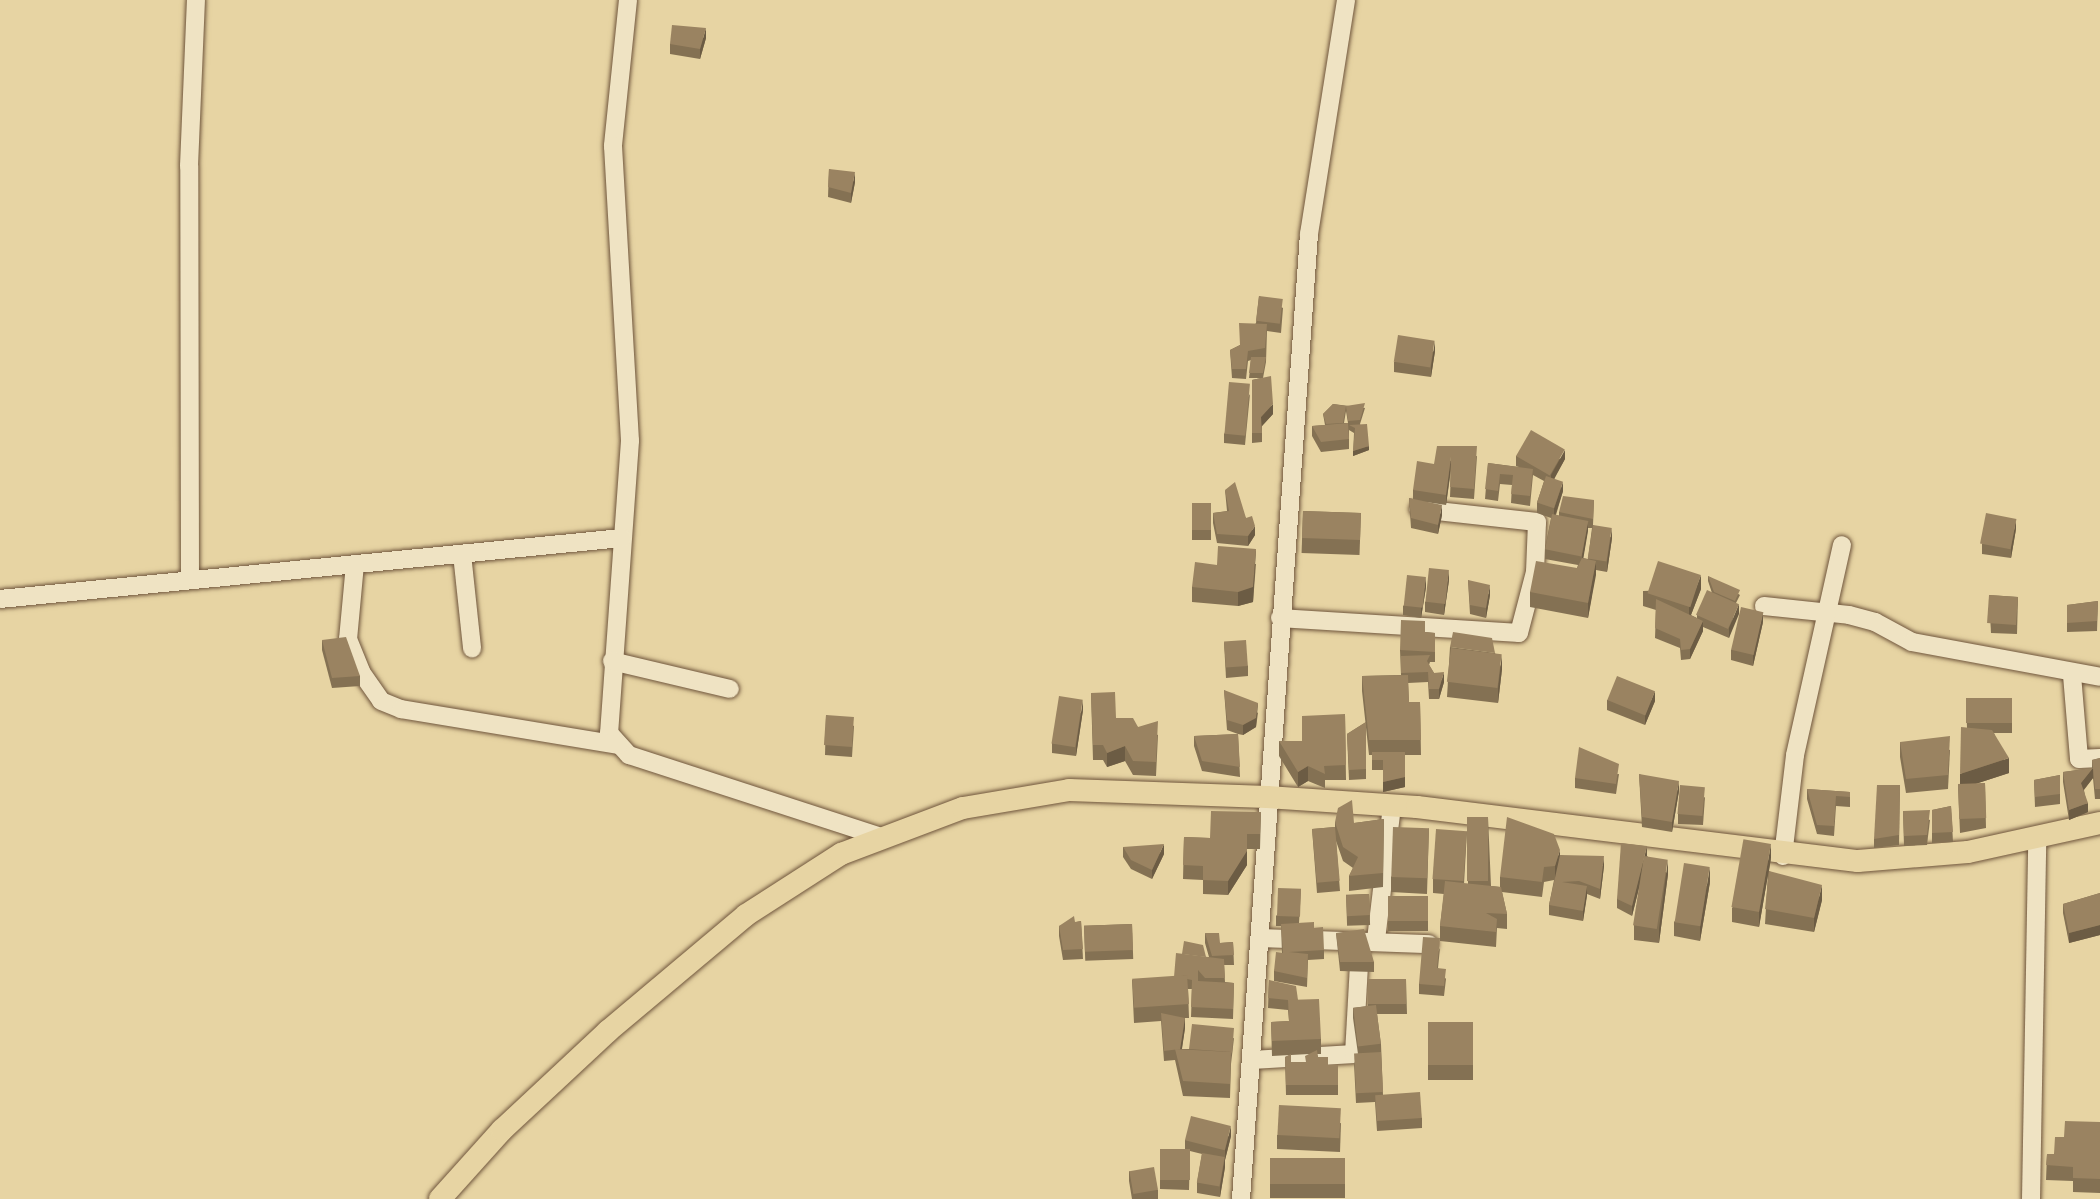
<!DOCTYPE html>
<html>
<head>
<meta charset="utf-8">
<style>
  body { margin:0 }
  #map { position:relative; width:2100px; height:1199px; overflow:hidden; background:#e7d4a3; font-family:"IM FELL Double Pica",serif }
  div>[style] { position:absolute }
  .roads { filter:drop-shadow(0 0 2px #6f553c) drop-shadow(0 0 2px #6f553c) }
  .minor>* { height:18px; margin:-9px; padding:0 9px; transform-origin:9px; border-radius:9px; background:#efe3c3 }
  .major>* { height:22px; margin:-11px; padding:0 11px; transform-origin:11px; border-radius:11px; background:#e7d4a3 }
  .wall>* { inset:0; background:#847153; transform-origin:0 0 }
  .shaded-wall>* { inset:0; background:#6c5c44 }
  .building>* { inset:0; background:#9a8361; transform-origin:0 0 }
  span { translate:-50% -50%; white-space:nowrap; text-align:center; line-height:1.15; -webkit-text-stroke:6px #efe3c3; paint-order:stroke }
</style>
</head>
<body>
<div id="map">
  <div class="roads">
    <div class="minor">
      <i style="left:628px;top:0;width:147px;rotate:95.9deg"></i>
      <i style="left:613px;top:146px;width:295px;rotate:86.7deg"></i>
      <i style="left:630px;top:441px;width:293px;rotate:94.1deg"></i>
      <i style="left:609px;top:733px;width:30px;rotate:48deg"></i>
      <i style="left:629px;top:755px;width:266px;rotate:18deg"></i>
      <i style="left:462px;top:554px;width:95px;rotate:83.9deg"></i>
      <i style="left:355px;top:564px;width:75px;rotate:95.3deg"></i>
      <i style="left:348px;top:639px;width:35px;rotate:68deg"></i>
      <i style="left:361px;top:672px;width:35px;rotate:55deg"></i>
      <i style="left:381px;top:701px;width:22px;rotate:22deg"></i>
      <i style="left:401px;top:709px;width:220px;rotate:9.4deg"></i>
      <i style="left:190px;top:580px;width:414px;rotate:-90.1deg"></i>
      <i style="left:189px;top:166px;width:166px;rotate:-87.6deg"></i>
      <i style="left:0;top:599px;width:625px;rotate:-5.6deg"></i>
      <i style="left:1764px;top:606px;width:85px;rotate:6deg"></i>
      <i style="left:1849px;top:615px;width:27px;rotate:15deg"></i>
      <i style="left:1875px;top:622px;width:42px;rotate:28.4deg"></i>
      <i style="left:1912px;top:642px;width:191px;rotate:10.5deg"></i>
      <i style="left:1280px;top:618px;width:239px;rotate:3.6deg"></i>
      <i style="left:1519px;top:633px;width:63px;rotate:-75.3deg"></i>
      <i style="left:1535px;top:572px;width:50px;rotate:-87.7deg"></i>
      <i style="left:1537px;top:522px;width:119px;rotate:-173.7deg"></i>
      <i style="left:612px;top:661px;width:121px;rotate:13.3deg"></i>
      <i style="left:2072px;top:675px;width:84px;rotate:85.2deg"></i>
      <i style="left:2079px;top:759px;width:21px;rotate:-3deg"></i>
      <i style="left:1783px;top:856px;width:102px;rotate:-83.2deg"></i>
      <i style="left:1795px;top:755px;width:215px;rotate:-77.4deg"></i>
      <i style="left:1262px;top:938px;width:167px;rotate:2.1deg"></i>
      <i style="left:1376px;top:940px;width:135px;rotate:-83.2deg"></i>
      <i style="left:1252px;top:1060px;width:102px;rotate:-3.4deg"></i>
      <i style="left:1354px;top:1054px;width:106px;rotate:-86.8deg"></i>
      <i style="left:1241px;top:1199px;width:967px;rotate:-85.97deg"></i>
      <i style="left:1309px;top:234px;width:237px;rotate:-81deg"></i>
      <i style="left:2031px;top:1199px;width:358px;rotate:-89deg"></i>
    </div>
    <div class="major">
      <i style="left:440px;top:1199px;width:93px;rotate:-48.1deg"></i>
      <i style="left:502px;top:1130px;width:145px;rotate:-43deg"></i>
      <i style="left:608px;top:1031px;width:180px;rotate:-40deg"></i>
      <i style="left:746px;top:915px;width:113px;rotate:-32.7deg"></i>
      <i style="left:841px;top:854px;width:130px;rotate:-20.7deg"></i>
      <i style="left:963px;top:808px;width:108px;rotate:-9.6deg"></i>
      <i style="left:1069px;top:790px;width:198px;rotate:2deg"></i>
      <i style="left:1267px;top:797px;width:150px;rotate:3.8deg"></i>
      <i style="left:1417px;top:807px;width:444px;rotate:7deg"></i>
      <i style="left:1858px;top:861px;width:110px;rotate:-4.7deg"></i>
      <i style="left:1968px;top:852px;width:135px;rotate:-12.4deg"></i>
    </div>
  </div>
  <div class="wall">
    <i style="clip-path:polygon(706px 38px,700px 59px,670px 54px,670px 44px)"></i>
    <i style="clip-path:polygon(829px 169px,855px 182px,851px 203px,828px 197px)"></i>
    <i style="clip-path:polygon(1259px 296px,1283px 308px,1281px 333px,1267px 331px,1266px 362px,1263px 378px,1273px 414px,1262px 426px,1262px 442px,1252px 443px,1252px 380px,1261px 378px,1249px 378px,1251px 360px,1248px 361px,1246px 379px,1232px 378px,1230px 350px,1240px 345px,1256px 323px)"></i>
    <i style="clip-path:polygon(1435px 351px,1431px 377px,1394px 372px,1394px 362px)"></i>
    <i style="clip-path:polygon(1250px 394px,1245px 445px,1224px 443px,1224px 434px)"></i>
    <i style="clip-path:polygon(evenodd,1333px 404px,1365px 408px,1360px 424px,1369px 450px,1353px 456px,1354px 433px,1349px 430px,1349px 449px,1321px 452px,1312px 436px,1312px 426px,1325px 425px,1323px 414px,1333px 404px,1346px 411px,1348px 423px,1344px 423px,1346px 411px)"></i>
    <i style="clip-path:polygon(1477px 456px,1474px 499px,1450px 497px,1451px 470px,1446px 505px,1426px 502px,1442px 515px,1438px 534px,1411px 528px,1409px 498px,1413px 499px,1413px 490px,1434px 464px)"></i>
    <i style="clip-path:polygon(evenodd,1516px 456px,1565px 459px,1554px 478px,1563px 491px,1556px 515px,1559px 516px,1559px 512px,1594px 500px,1593px 525px,1612px 538px,1607px 572px,1596px 570px,1588px 618px,1530px 607px,1530px 592px,1577px 568px,1578px 565px,1545px 559px,1545px 549px,1551px 518px,1537px 513px,1537px 503px,1544px 481px,1533px 475px,1530px 506px,1511px 503px,1512px 485px,1500px 484px,1498px 501px,1485px 499px,1488px 463px,1519px 467px,1516px 466px,1516px 456px,1588px 528px,1592px 528px,1588px 559px,1583px 558px,1588px 528px)"></i>
    <i style="clip-path:polygon(1225px 490px,1246px 518px,1255px 535px,1248px 546px,1217px 543px,1213px 523px,1213px 513px,1227px 511px)"></i>
    <i style="left:1192px;top:503px;width:19px;height:37px"></i>
    <i style="left:1303px;top:511px;width:58px;height:42px;rotate:2deg"></i>
    <i style="clip-path:polygon(2016px 529px,2011px 558px,1982px 554px,1982px 544px)"></i>
    <i style="clip-path:polygon(1256px 564px,1253px 602px,1238px 606px,1192px 602px,1192px 587px,1217px 565px)"></i>
    <i style="clip-path:polygon(1708px 576px,1740px 595px,1736px 603px,1729px 638px,1703px 627px,1703px 631px,1690px 659px,1681px 660px,1680px 648px,1655px 638px,1656px 610px,1643px 606px,1643px 591px,1701px 589px,1691px 615px,1697px 618px,1697px 615px,1712px 593px,1708px 581px)"></i>
    <i style="clip-path:polygon(1449px 580px,1444px 615px,1425px 612px,1425px 602px)"></i>
    <i style="clip-path:polygon(1468px 580px,1490px 595px,1486px 618px,1470px 614px)"></i>
    <i style="clip-path:polygon(1426px 587px,1421px 618px,1403px 615px,1403px 606px)"></i>
    <i style="clip-path:polygon(1989px 595px,2018px 597px,2017px 634px,1991px 633px)"></i>
    <i style="clip-path:polygon(2098px 601px,2097px 631px,2067px 632px,2067px 605px)"></i>
    <i style="clip-path:polygon(1763px 622px,1753px 666px,1731px 660px,1731px 650px)"></i>
    <i style="clip-path:polygon(1425px 632px,1435px 633px,1435px 662px,1430px 662px,1429px 665px,1434px 673px,1444px 682px,1439px 699px,1429px 699px,1428px 682px,1408px 683px,1409px 702px,1420px 702px,1421px 755px,1405px 755px,1405px 787px,1383px 792px,1383px 770px,1372px 770px,1372px 755px,1369px 755px,1362px 691px,1362px 676px,1401px 675px,1400px 650px)"></i>
    <i style="clip-path:polygon(322px 640px,360px 676px,360px 686px,332px 688px,322px 650px)"></i>
    <i style="clip-path:polygon(1224px 642px,1248px 666px,1248px 676px,1226px 678px)"></i>
    <i style="clip-path:polygon(1450px 647px,1495px 653px,1502px 669px,1498px 703px,1447px 697px)"></i>
    <i style="clip-path:polygon(1224px 690px,1258px 713px,1256px 727px,1243px 735px,1238px 734px,1240px 777px,1202px 771px,1194px 746px,1194px 736px,1238px 734px,1227px 730px)"></i>
    <i style="clip-path:polygon(1091px 693px,1116px 718px,1158px 735px,1156px 776px,1133px 775px,1125px 761px,1107px 767px,1103px 760px,1093px 760px)"></i>
    <i style="clip-path:polygon(2012px 698px,2012px 733px,1994px 733px,2009px 773px,1975px 784px,1985px 783px,1986px 828px,1960px 833px,1958px 785px,1960px 785px,1967px 728px,1966px 701px)"></i>
    <i style="clip-path:polygon(1607px 700px,1655px 701px,1645px 725px,1607px 710px)"></i>
    <i style="clip-path:polygon(1083px 710px,1076px 756px,1052px 753px,1052px 743px)"></i>
    <i style="clip-path:polygon(1345px 714px,1346px 780px,1325px 780px,1325px 788px,1308px 781px,1298px 787px,1279px 756px,1279px 741px,1302px 741px)"></i>
    <i style="clip-path:polygon(826px 715px,854px 726px,852px 757px,825px 755px)"></i>
    <i style="clip-path:polygon(1366px 722px,1366px 779px,1349px 780px,1347px 734px)"></i>
    <i style="clip-path:polygon(1900px 742px,1950px 750px,1948px 789px,1906px 793px,1900px 757px)"></i>
    <i style="clip-path:polygon(2100px 758px,2100px 799px,2095px 799px,2093px 778px,2084px 790px,2088px 812px,2069px 820px,2063px 782px,2063px 772px,2092px 768px,2092px 760px)"></i>
    <i style="clip-path:polygon(1619px 774px,1616px 794px,1575px 788px,1575px 778px)"></i>
    <i style="clip-path:polygon(1639px 774px,1679px 791px,1672px 832px,1642px 827px)"></i>
    <i style="clip-path:polygon(2060px 775px,2060px 804px,2035px 807px,2034px 780px)"></i>
    <i style="clip-path:polygon(1900px 785px,1899px 845px,1874px 848px,1874px 839px)"></i>
    <i style="clip-path:polygon(1807px 789px,1850px 792px,1850px 807px,1836px 806px,1834px 836px,1817px 834px,1807px 799px)"></i>
    <i style="clip-path:polygon(1705px 797px,1703px 825px,1678px 824px,1678px 814px)"></i>
    <i style="clip-path:polygon(1951px 806px,1953px 842px,1932px 843px,1932px 810px)"></i>
    <i style="clip-path:polygon(1903px 811px,1930px 820px,1927px 845px,1904px 846px)"></i>
    <i style="clip-path:polygon(1261px 812px,1260px 849px,1247px 849px,1247px 865px,1228px 895px,1203px 894px,1203px 880px,1183px 879px,1184px 837px,1210px 838px)"></i>
    <i style="clip-path:polygon(evenodd,1488px 817px,1491px 886px,1500px 887px,1500px 877px,1560px 855px,1604px 866px,1600px 899px,1587px 894px,1583px 921px,1549px 915px,1549px 905px,1554px 880px,1544px 882px,1542px 897px,1502px 892px,1507px 914px,1507px 929px,1497px 928px,1496px 947px,1440px 941px,1440px 926px,1444px 894px,1433px 893px,1433px 879px,1467px 831px,1488px 817px,1467px 831px,1468px 884px,1464px 884px,1467px 831px)"></i>
    <i style="clip-path:polygon(1384px 819px,1383px 887px,1349px 891px,1349px 876px,1353px 868px,1343px 861px,1336px 841px,1340px 891px,1317px 893px,1312px 829px,1335px 827px,1335px 822px,1354px 823px)"></i>
    <i style="clip-path:polygon(1429px 828px,1427px 894px,1391px 892px,1391px 877px)"></i>
    <i style="clip-path:polygon(1123px 847px,1164px 854px,1152px 879px,1131px 869px,1123px 857px)"></i>
    <i style="clip-path:polygon(1647px 856px,1668px 874px,1659px 943px,1634px 940px,1634px 925px,1640px 884px,1632px 916px,1617px 908px,1617px 899px)"></i>
    <i style="clip-path:polygon(1771px 858px,1769px 871px,1822px 900px,1814px 932px,1765px 924px,1768px 874px,1759px 927px,1732px 922px,1732px 908px)"></i>
    <i style="clip-path:polygon(1710px 882px,1700px 941px,1674px 936px,1674px 922px)"></i>
    <i style="clip-path:polygon(1301px 889px,1299px 923px,1314px 928px,1324px 950px,1324px 959px,1308px 960px,1307px 987px,1274px 981px,1274px 971px,1282px 953px,1281px 926px,1276px 926px,1276px 916px)"></i>
    <i style="clip-path:polygon(2100px 893px,2100px 935px,2069px 943px,2063px 913px,2063px 904px)"></i>
    <i style="left:1369px;top:894px;width:31px;height:23px;rotate:88deg"></i>
    <i style="left:1388px;top:896px;width:40px;height:35px"></i>
    <i style="clip-path:polygon(1081px 921px,1083px 959px,1063px 960px,1059px 936px,1059px 926px)"></i>
    <i style="left:1132px;top:924px;width:35px;height:48px;rotate:88deg"></i>
    <i style="clip-path:polygon(1205px 933px,1220px 943px,1233px 942px,1234px 965px,1224px 965px,1225px 982px,1234px 983px,1233px 1019px,1191px 1017px,1192px 989px,1188px 989px,1189px 1018px,1185px 1018px,1185px 1028px,1182px 1049px,1189px 1049px,1234px 1038px,1231px 1064px,1230px 1098px,1183px 1096px,1175px 1060px,1164px 1061px,1161px 1021px,1134px 1023px,1132px 980px,1174px 977px,1206px 957px,1209px 957px,1205px 943px)"></i>
    <i style="clip-path:polygon(1336px 933px,1374px 962px,1374px 972px,1340px 971px)"></i>
    <i style="clip-path:polygon(1440px 948px,1438px 968px,1446px 979px,1444px 996px,1419px 994px,1419px 984px)"></i>
    <i style="clip-path:polygon(1368px 979px,1406px 979px,1407px 1014px,1377px 1014px,1381px 1044px,1383px 1095px,1422px 1118px,1422px 1128px,1377px 1131px,1375px 1102px,1356px 1103px,1354px 1064px,1358px 1054px,1353px 1018px,1353px 1008px,1368px 1006px)"></i>
    <i style="clip-path:polygon(evenodd,1269px 980px,1298px 1000px,1321px 1039px,1321px 1054px,1317px 1054px,1318px 1057px,1328px 1065px,1338px 1065px,1338px 1095px,1286px 1095px,1285px 1057px,1290px 1055px,1272px 1056px,1271px 1022px,1289px 1021px,1288px 1010px,1268px 1008px,1269px 980px,1309px 1054px,1306px 1062px,1291px 1062px,1291px 1055px,1309px 1054px)"></i>
    <i style="left:1428px;top:1022px;width:45px;height:58px"></i>
    <i style="clip-path:polygon(2100px 1122px,2100px 1193px,2073px 1192px,2073px 1181px,2046px 1180px,2047px 1154px,2054px 1154px,2064px 1137px)"></i>
    <i style="clip-path:polygon(1341px 1123px,1340px 1152px,1277px 1149px,1277px 1135px)"></i>
    <i style="clip-path:polygon(1231px 1136px,1225px 1160px,1225px 1167px,1220px 1197px,1197px 1193px,1197px 1183px,1202px 1154px,1190px 1151px,1189px 1190px,1160px 1189px,1160px 1149px,1185px 1149px,1185px 1140px)"></i>
    <i style="left:1345px;top:1158px;width:40px;height:75px;rotate:90deg"></i>
    <i style="clip-path:polygon(1129px 1171px,1158px 1190px,1158px 1199px,1132px 1199px,1129px 1181px)"></i>
  </div>
  <div class="shaded-wall">
    <i style="clip-path:polygon(706px 28px,706px 38px,700px 59px,700px 49px)"></i>
    <i style="clip-path:polygon(855px 172px,855px 182px,851px 203px,851px 193px)"></i>
    <i style="clip-path:polygon(1435px 341px,1435px 351px,1431px 377px,1431px 367px)"></i>
    <i style="clip-path:polygon(1273px 404px,1273px 414px,1261px 427px,1261px 417px)"></i>
    <i style="clip-path:polygon(1369px 446px,1369px 450px,1353px 456px,1353px 451px)"></i>
    <i style="clip-path:polygon(1565px 450px,1565px 459px,1551px 485px,1551px 475px)"></i>
    <i style="clip-path:polygon(1451px 457px,1451px 467px,1446px 505px,1446px 495px)"></i>
    <i style="clip-path:polygon(1563px 482px,1563px 491px,1554px 519px,1554px 509px)"></i>
    <i style="clip-path:polygon(1442px 505px,1442px 515px,1438px 534px,1438px 525px)"></i>
    <i style="clip-path:polygon(2016px 519px,2016px 529px,2011px 558px,2011px 548px)"></i>
    <i style="clip-path:polygon(1588px 521px,1588px 531px,1582px 566px,1582px 556px)"></i>
    <i style="clip-path:polygon(1255px 526px,1255px 535px,1248px 546px,1248px 536px)"></i>
    <i style="clip-path:polygon(1612px 528px,1612px 538px,1607px 572px,1607px 562px)"></i>
    <i style="clip-path:polygon(1256px 549px,1253px 602px,1238px 606px,1238px 592px)"></i>
    <i style="clip-path:polygon(1596px 561px,1596px 575px,1588px 618px,1588px 603px)"></i>
    <i style="clip-path:polygon(1449px 570px,1449px 580px,1444px 615px,1444px 605px)"></i>
    <i style="clip-path:polygon(1701px 575px,1701px 589px,1689px 620px,1689px 606px)"></i>
    <i style="clip-path:polygon(1426px 577px,1426px 587px,1421px 618px,1421px 608px)"></i>
    <i style="clip-path:polygon(1490px 585px,1490px 595px,1486px 618px,1486px 608px)"></i>
    <i style="clip-path:polygon(1739px 604px,1739px 614px,1729px 638px,1729px 628px)"></i>
    <i style="clip-path:polygon(1763px 612px,1763px 622px,1753px 666px,1753px 656px)"></i>
    <i style="clip-path:polygon(1703px 621px,1703px 631px,1690px 659px,1690px 649px)"></i>
    <i style="clip-path:polygon(1502px 654px,1502px 669px,1498px 703px,1498px 689px)"></i>
    <i style="clip-path:polygon(1444px 672px,1444px 682px,1439px 699px,1439px 689px)"></i>
    <i style="clip-path:polygon(1655px 691px,1655px 701px,1645px 725px,1645px 715px)"></i>
    <i style="clip-path:polygon(1083px 700px,1083px 710px,1076px 756px,1076px 746px)"></i>
    <i style="clip-path:polygon(1258px 703px,1256px 727px,1243px 735px,1243px 725px)"></i>
    <i style="clip-path:polygon(1125px 746px,1125px 761px,1107px 767px,1107px 753px)"></i>
    <i style="clip-path:polygon(2009px 758px,2009px 773px,1960px 789px,1960px 774px)"></i>
    <i style="clip-path:polygon(1308px 766px,1308px 781px,1298px 787px,1298px 772px)"></i>
    <i style="clip-path:polygon(2093px 768px,2093px 778px,2081px 793px,2081px 783px)"></i>
    <i style="clip-path:polygon(1405px 777px,1405px 787px,1383px 792px,1383px 782px)"></i>
    <i style="clip-path:polygon(1679px 781px,1679px 791px,1672px 832px,1672px 822px)"></i>
    <i style="clip-path:polygon(2088px 803px,2088px 812px,2069px 820px,2069px 810px)"></i>
    <i style="clip-path:polygon(1247px 834px,1247px 865px,1228px 895px,1228px 881px)"></i>
    <i style="clip-path:polygon(1164px 844px,1164px 854px,1152px 879px,1152px 870px)"></i>
    <i style="clip-path:polygon(1771px 844px,1771px 858px,1759px 927px,1759px 912px)"></i>
    <i style="clip-path:polygon(1647px 846px,1647px 856px,1632px 916px,1632px 906px)"></i>
    <i style="clip-path:polygon(1560px 850px,1560px 865px,1555px 880px,1555px 866px)"></i>
    <i style="clip-path:polygon(1604px 856px,1604px 866px,1600px 899px,1600px 889px)"></i>
    <i style="clip-path:polygon(1668px 860px,1668px 874px,1659px 943px,1659px 929px)"></i>
    <i style="clip-path:polygon(1710px 867px,1710px 882px,1700px 941px,1700px 926px)"></i>
    <i style="clip-path:polygon(1822px 885px,1822px 900px,1814px 932px,1814px 918px)"></i>
    <i style="clip-path:polygon(1587px 886px,1587px 896px,1583px 921px,1583px 911px)"></i>
    <i style="clip-path:polygon(2100px 925px,2100px 935px,2069px 943px,2069px 933px)"></i>
    <i style="clip-path:polygon(1185px 1018px,1185px 1028px,1180px 1060px,1180px 1050px)"></i>
    <i style="clip-path:polygon(1231px 1126px,1231px 1136px,1225px 1160px,1225px 1150px)"></i>
    <i style="clip-path:polygon(1225px 1157px,1225px 1167px,1220px 1197px,1220px 1187px)"></i>
  </div>
  <div class="building">
    <i style="clip-path:polygon(672px 25px,706px 28px,700px 49px,670px 44px)"></i>
    <i style="clip-path:polygon(829px 169px,855px 172px,851px 193px,828px 187px)"></i>
    <i style="left:1259px;top:296px;width:24px;height:25px;rotate:7deg"></i>
    <i style="clip-path:polygon(1239px 323px,1267px 324px,1265px 348px,1248px 351px,1246px 369px,1232px 369px,1230px 350px,1240px 345px)"></i>
    <i style="left:1398px;top:335px;width:37px;height:27px;rotate:9deg"></i>
    <i style="clip-path:polygon(1251px 357px,1266px 357px,1263px 373px,1249px 373px)"></i>
    <i style="clip-path:polygon(1271px 376px,1273px 404px,1261px 417px,1262px 433px,1252px 433px,1252px 380px)"></i>
    <i style="left:1229px;top:382px;width:21px;height:52px;rotate:5deg"></i>
    <i style="clip-path:polygon(1365px 403px,1360px 420px,1348px 421px,1346px 406px)"></i>
    <i style="clip-path:polygon(1333px 404px,1346px 406px,1343px 423px,1326px 424px,1323px 414px)"></i>
    <i style="clip-path:polygon(1348px 423px,1349px 439px,1321px 442px,1312px 426px)"></i>
    <i style="clip-path:polygon(1367px 424px,1369px 446px,1353px 451px,1355px 428px,1349px 425px)"></i>
    <i style="left:1531px;top:430px;width:39px;height:30px;rotate:30deg"></i>
    <i style="clip-path:polygon(1437px 446px,1477px 446px,1474px 489px,1450px 487px,1451px 457px,1446px 495px,1413px 490px,1417px 461px,1434px 464px)"></i>
    <i style="clip-path:polygon(1488px 463px,1533px 469px,1530px 496px,1511px 494px,1513px 475px,1500px 474px,1498px 491px,1485px 489px)"></i>
    <i style="left:1546px;top:476px;width:18px;height:28px;rotate:19deg"></i>
    <i style="clip-path:polygon(1235px 482px,1246px 518px,1252px 516px,1255px 526px,1248px 536px,1217px 534px,1213px 513px,1229px 511px,1225px 490px)"></i>
    <i style="clip-path:polygon(1563px 496px,1594px 500px,1593px 519px,1559px 512px)"></i>
    <i style="clip-path:polygon(1409px 498px,1442px 505px,1438px 525px,1411px 518px)"></i>
    <i style="left:1192px;top:503px;width:19px;height:27px"></i>
    <i style="left:1303px;top:511px;width:58px;height:27px;rotate:2deg"></i>
    <i style="left:1986px;top:513px;width:31px;height:31px;rotate:11deg"></i>
    <i style="left:1552px;top:514px;width:37px;height:36px;rotate:11deg"></i>
    <i style="left:1593px;top:525px;width:19px;height:34px;rotate:9deg"></i>
    <i style="clip-path:polygon(1218px 546px,1256px 549px,1253px 587px,1238px 592px,1192px 587px,1195px 562px,1217px 565px)"></i>
    <i style="clip-path:polygon(1582px 558px,1596px 561px,1588px 603px,1530px 592px,1536px 561px,1577px 568px)"></i>
    <i style="left:1658px;top:561px;width:45px;height:34px;rotate:18deg"></i>
    <i style="left:1429px;top:568px;width:20px;height:34px;rotate:6deg"></i>
    <i style="left:1407px;top:575px;width:19px;height:31px;rotate:6deg"></i>
    <i style="clip-path:polygon(1708px 576px,1740px 590px,1735px 601px,1714px 592px)"></i>
    <i style="clip-path:polygon(1468px 580px,1490px 585px,1486px 608px,1470px 605px)"></i>
    <i style="left:1707px;top:590px;width:35px;height:27px;rotate:24deg"></i>
    <i style="left:1989px;top:595px;width:29px;height:28px;rotate:4deg"></i>
    <i style="clip-path:polygon(1656px 599px,1703px 621px,1690px 649px,1681px 650px,1680px 639px,1655px 628px)"></i>
    <i style="clip-path:polygon(2098px 601px,2097px 621px,2067px 623px,2067px 605px)"></i>
    <i style="left:1741px;top:607px;width:23px;height:44px;rotate:13deg"></i>
    <i style="clip-path:polygon(1401px 620px,1425px 621px,1425px 632px,1435px 633px,1435px 652px,1400px 650px)"></i>
    <i style="clip-path:polygon(1453px 632px,1492px 638px,1495px 653px,1450px 647px)"></i>
    <i style="clip-path:polygon(346px 637px,360px 676px,332px 678px,322px 640px)"></i>
    <i style="left:1246px;top:640px;width:26px;height:22px;rotate:86deg"></i>
    <i style="left:1451px;top:648px;width:51px;height:34px;rotate:7deg"></i>
    <i style="clip-path:polygon(1430px 655px,1427px 661px,1434px 673px,1444px 672px,1439px 689px,1429px 689px,1428px 672px,1401px 673px,1401px 656px)"></i>
    <i style="clip-path:polygon(1408px 675px,1409px 702px,1420px 702px,1421px 740px,1369px 740px,1362px 676px)"></i>
    <i style="left:1617px;top:676px;width:41px;height:26px;rotate:22deg"></i>
    <i style="clip-path:polygon(1224px 690px,1258px 703px,1256px 718px,1243px 725px,1227px 720px)"></i>
    <i style="clip-path:polygon(1115px 692px,1116px 718px,1133px 718px,1138px 727px,1158px 721px,1156px 762px,1133px 761px,1125px 746px,1107px 753px,1103px 745px,1093px 745px,1091px 693px)"></i>
    <i style="left:1059px;top:696px;width:24px;height:48px;rotate:9deg"></i>
    <i style="left:2012px;top:698px;width:25px;height:46px;rotate:90deg"></i>
    <i style="clip-path:polygon(1345px 714px,1346px 765px,1324px 766px,1325px 774px,1308px 766px,1298px 772px,1279px 741px,1302px 741px,1302px 716px)"></i>
    <i style="left:826px;top:715px;width:28px;height:30px;rotate:4deg"></i>
    <i style="clip-path:polygon(1366px 722px,1366px 769px,1349px 770px,1347px 734px)"></i>
    <i style="clip-path:polygon(1961px 727px,1992px 730px,2009px 758px,1960px 774px)"></i>
    <i style="clip-path:polygon(1238px 734px,1240px 767px,1202px 761px,1194px 736px)"></i>
    <i style="clip-path:polygon(1950px 736px,1948px 775px,1906px 779px,1900px 742px)"></i>
    <i style="clip-path:polygon(1579px 747px,1619px 764px,1616px 784px,1575px 778px)"></i>
    <i style="clip-path:polygon(1372px 752px,1405px 752px,1405px 777px,1383px 782px,1383px 760px,1372px 760px)"></i>
    <i style="clip-path:polygon(2100px 758px,2100px 789px,2095px 789px,2093px 768px,2081px 783px,2088px 803px,2069px 810px,2063px 772px,2093px 768px,2092px 760px)"></i>
    <i style="clip-path:polygon(1639px 774px,1679px 781px,1672px 822px,1642px 817px)"></i>
    <i style="clip-path:polygon(2060px 775px,2060px 794px,2035px 797px,2034px 780px)"></i>
    <i style="left:1985px;top:783px;width:35px;height:27px;rotate:88deg"></i>
    <i style="left:1680px;top:785px;width:25px;height:29px;rotate:5deg"></i>
    <i style="clip-path:polygon(1877px 785px,1900px 785px,1899px 835px,1874px 839px)"></i>
    <i style="clip-path:polygon(1807px 789px,1850px 792px,1850px 797px,1836px 796px,1834px 826px,1817px 825px)"></i>
    <i style="clip-path:polygon(1352px 800px,1354px 823px,1384px 819px,1383px 873px,1349px 876px,1358px 857px,1343px 847px,1335px 822px,1338px 808px)"></i>
    <i style="clip-path:polygon(1951px 806px,1953px 832px,1932px 833px,1932px 810px)"></i>
    <i style="clip-path:polygon(1930px 810px,1927px 835px,1904px 836px,1903px 811px)"></i>
    <i style="clip-path:polygon(1211px 811px,1261px 812px,1260px 834px,1247px 834px,1247px 851px,1228px 881px,1203px 880px,1203px 866px,1183px 865px,1184px 837px,1210px 838px)"></i>
    <i style="left:1467px;top:817px;width:21px;height:64px"></i>
    <i style="clip-path:polygon(1507px 817px,1554px 834px,1560px 850px,1555px 866px,1544px 867px,1542px 882px,1500px 877px)"></i>
    <i style="left:1335px;top:827px;width:54px;height:23px;rotate:85deg"></i>
    <i style="left:1393px;top:827px;width:36px;height:50px;rotate:2deg"></i>
    <i style="left:1436px;top:829px;width:31px;height:50px;rotate:4deg"></i>
    <i style="clip-path:polygon(1621px 843px,1647px 846px,1632px 906px,1617px 899px)"></i>
    <i style="clip-path:polygon(1164px 844px,1152px 870px,1131px 860px,1123px 847px)"></i>
    <i style="left:1771px;top:844px;width:69px;height:28px;rotate:100deg"></i>
    <i style="clip-path:polygon(1560px 855px,1604px 856px,1600px 889px,1579px 881px,1562px 882px,1587px 886px,1583px 911px,1549px 905px)"></i>
    <i style="left:1644px;top:856px;width:24px;height:70px;rotate:9deg"></i>
    <i style="left:1684px;top:863px;width:26px;height:60px;rotate:9deg"></i>
    <i style="clip-path:polygon(1769px 871px,1822px 885px,1814px 918px,1765px 909px)"></i>
    <i style="clip-path:polygon(1445px 881px,1501px 887px,1507px 914px,1486px 913px,1497px 919px,1496px 932px,1440px 926px)"></i>
    <i style="left:1278px;top:888px;width:23px;height:28px;rotate:2deg"></i>
    <i style="clip-path:polygon(2100px 893px,2100px 925px,2069px 933px,2063px 904px)"></i>
    <i style="left:1369px;top:894px;width:21px;height:23px;rotate:87deg"></i>
    <i style="left:1388px;top:896px;width:40px;height:25px"></i>
    <i style="clip-path:polygon(1074px 916px,1075px 922px,1081px 921px,1083px 949px,1063px 950px,1059px 926px)"></i>
    <i style="clip-path:polygon(1314px 922px,1314px 928px,1323px 927px,1324px 950px,1289px 952px,1308px 954px,1307px 978px,1274px 971px,1276px 952px,1283px 953px,1281px 924px)"></i>
    <i style="left:1132px;top:924px;width:26px;height:48px;rotate:88deg"></i>
    <i style="clip-path:polygon(1364px 929px,1374px 962px,1340px 962px,1336px 933px)"></i>
    <i style="clip-path:polygon(1205px 933px,1219px 933px,1220px 943px,1233px 942px,1234px 955px,1212px 956px)"></i>
    <i style="clip-path:polygon(1423px 937px,1440px 938px,1437px 968px,1446px 969px,1444px 986px,1419px 984px)"></i>
    <i style="clip-path:polygon(1184px 941px,1203px 945px,1206px 957px,1182px 954px)"></i>
    <i style="clip-path:polygon(1176px 953px,1224px 959px,1225px 978px,1205px 978px,1198px 970px,1198px 981px,1234px 983px,1233px 1009px,1191px 1007px,1192px 980px,1187px 979px,1187px 975px,1174px 977px)"></i>
    <i style="left:1187px;top:975px;width:29px;height:55px;rotate:86deg"></i>
    <i style="left:1368px;top:979px;width:38px;height:25px"></i>
    <i style="clip-path:polygon(1269px 980px,1296px 986px,1298px 1000px,1288px 1000px,1268px 998px)"></i>
    <i style="clip-path:polygon(1319px 999px,1321px 1039px,1272px 1041px,1271px 1022px,1289px 1021px,1288px 1000px)"></i>
    <i style="left:1376px;top:1005px;width:39px;height:23px;rotate:83deg"></i>
    <i style="clip-path:polygon(1161px 1013px,1185px 1018px,1180px 1049px,1164px 1051px)"></i>
    <i style="left:1428px;top:1022px;width:45px;height:43px"></i>
    <i style="clip-path:polygon(1192px 1024px,1234px 1028px,1232px 1054px,1231px 1052px,1189px 1049px)"></i>
    <i style="clip-path:polygon(1175px 1049px,1231px 1052px,1230px 1084px,1183px 1081px)"></i>
    <i style="clip-path:polygon(1317px 1050px,1318px 1057px,1328px 1057px,1328px 1065px,1338px 1065px,1338px 1085px,1286px 1085px,1285px 1057px,1291px 1054px,1291px 1062px,1306px 1062px,1305px 1056px)"></i>
    <i style="left:1381px;top:1052px;width:40px;height:27px;rotate:87deg"></i>
    <i style="left:1420px;top:1092px;width:26px;height:45px;rotate:86deg"></i>
    <i style="left:1279px;top:1105px;width:62px;height:30px;rotate:3deg"></i>
    <i style="left:1191px;top:1116px;width:41px;height:25px;rotate:14deg"></i>
    <i style="clip-path:polygon(2065px 1121px,2100px 1122px,2100px 1179px,2073px 1178px,2073px 1167px,2046px 1165px,2047px 1154px,2054px 1154px,2055px 1137px,2064px 1137px)"></i>
    <i style="left:1160px;top:1149px;width:30px;height:31px"></i>
    <i style="left:1202px;top:1153px;width:23px;height:30px;rotate:10deg"></i>
    <i style="left:1345px;top:1158px;width:26px;height:75px;rotate:90deg"></i>
    <i style="left:1154px;top:1167px;width:23px;height:25px;rotate:80deg"></i>
  </div>
</div>
</body>
</html>
